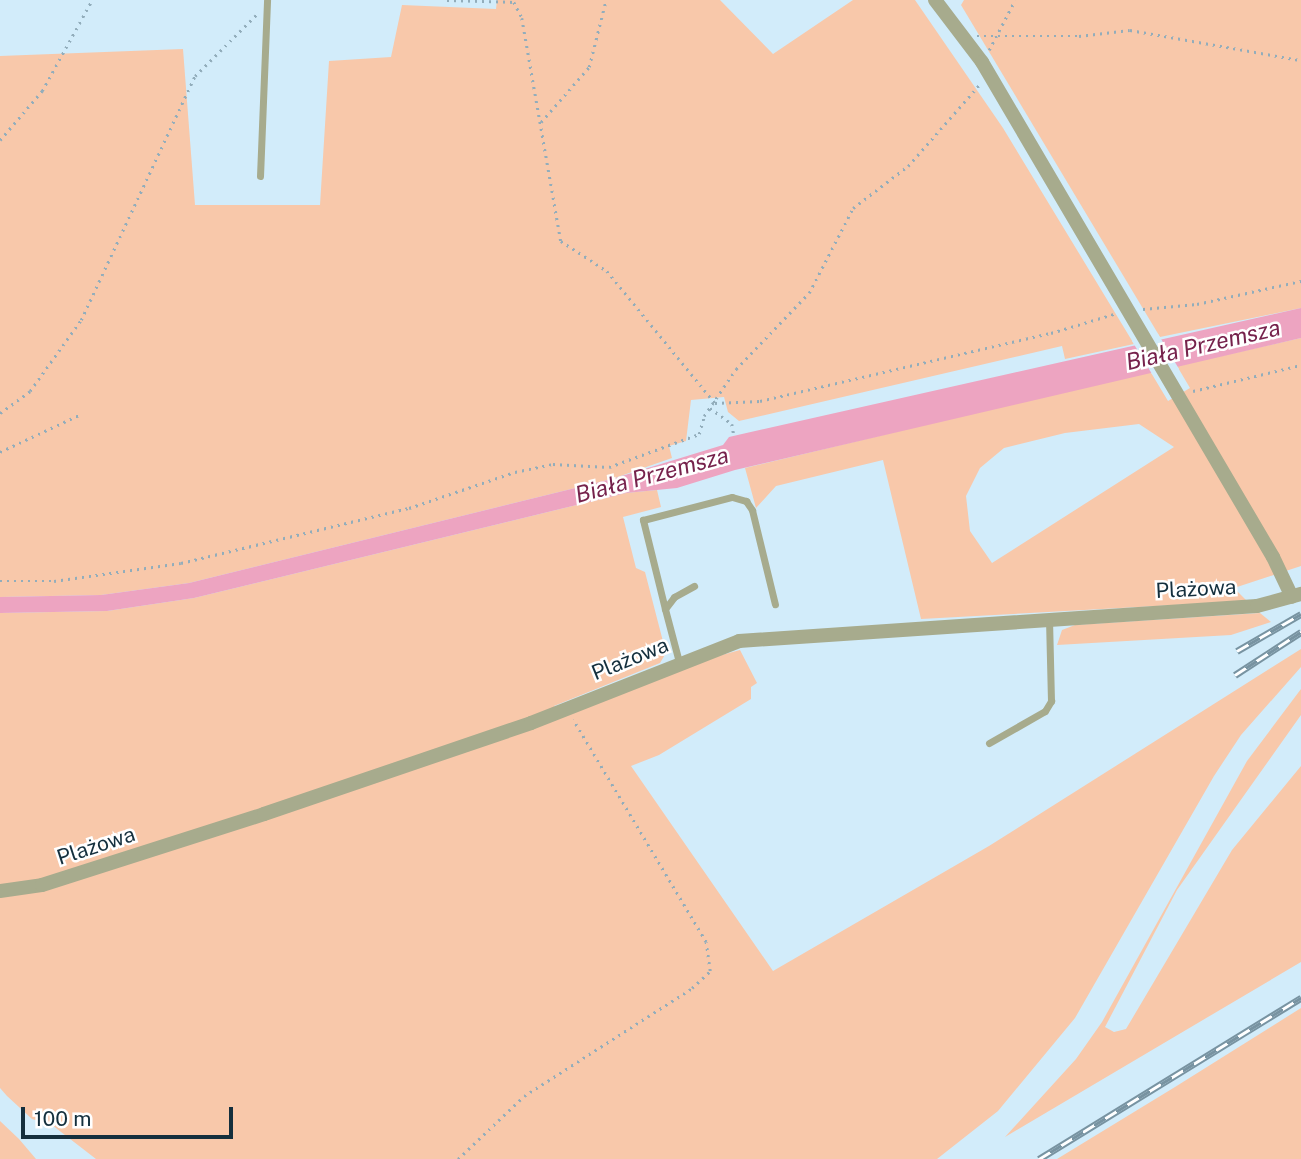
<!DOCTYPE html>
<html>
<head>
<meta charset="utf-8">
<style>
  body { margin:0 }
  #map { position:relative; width:1301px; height:1159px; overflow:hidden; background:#d2ecfa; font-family:"Public Sans",sans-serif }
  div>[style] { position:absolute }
  .green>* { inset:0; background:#f8c8aa }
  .water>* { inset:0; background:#eda4c1 }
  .pier>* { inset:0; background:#d2ecfa }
  .path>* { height:2.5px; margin-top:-1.25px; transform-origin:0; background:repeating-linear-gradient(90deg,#92adbb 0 2px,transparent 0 7px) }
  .lane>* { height:7px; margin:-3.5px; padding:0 3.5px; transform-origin:3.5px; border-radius:3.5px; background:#a7ab8d }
  .street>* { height:14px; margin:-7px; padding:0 7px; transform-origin:7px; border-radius:7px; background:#a7ab8d }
  .rail>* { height:7px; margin-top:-3.5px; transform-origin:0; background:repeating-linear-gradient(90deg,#fff 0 13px,#7893a1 0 26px); box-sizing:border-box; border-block:2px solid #7893a1 }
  span { translate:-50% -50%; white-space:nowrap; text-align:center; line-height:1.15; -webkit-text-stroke:5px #fff; paint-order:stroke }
  .street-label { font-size:21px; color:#142f3d }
  .water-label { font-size:23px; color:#76224c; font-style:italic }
  .scale { position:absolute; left:21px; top:1107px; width:212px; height:32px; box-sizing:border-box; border:4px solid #142f3d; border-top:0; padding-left:9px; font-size:21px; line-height:24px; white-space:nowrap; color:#142f3d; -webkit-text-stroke:5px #fff; paint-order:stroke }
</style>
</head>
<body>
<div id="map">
  <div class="green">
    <i style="clip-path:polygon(497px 0,720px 0,773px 54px,853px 0,915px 0,1003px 128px,1134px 344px,1065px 359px,1062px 346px,739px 421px,728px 412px,724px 397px,691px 400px,686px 441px,669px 446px,672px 458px,612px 479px,189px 583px,101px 595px,0 597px,0 56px,183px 49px,195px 205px,320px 205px,329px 61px,391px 57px,402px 5px,496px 9px)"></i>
    <i style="clip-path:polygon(964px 0,1301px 0,1301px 308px,1160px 337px,961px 5px)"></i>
    <i style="clip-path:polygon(evenodd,1301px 338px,1301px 566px,1234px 588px,1247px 601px,921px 619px,883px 460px,776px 486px,756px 508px,745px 468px,1150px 371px,1168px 401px,1190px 388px,1177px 366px,1301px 338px,1139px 424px,1174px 447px,992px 563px,970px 531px,966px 496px,980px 468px,1004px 448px,1065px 433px,1139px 424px)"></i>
    <i style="clip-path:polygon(657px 490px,661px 507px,623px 517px,636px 568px,645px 572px,666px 653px,660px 663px,554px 706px,561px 718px,700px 661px,740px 650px,757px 683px,751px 687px,751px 699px,659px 755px,631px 766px,773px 971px,989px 846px,1301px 649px,1301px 667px,1241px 735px,1214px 776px,1075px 1018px,998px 1111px,937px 1159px,96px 1159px,52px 1125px,32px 1119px,7px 1096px,0 1088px,0 613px,107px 611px,194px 598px,626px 493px)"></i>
    <i style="clip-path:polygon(1260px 613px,1271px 622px,1231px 635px,1057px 645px,1062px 630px,1075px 625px)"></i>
    <i style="clip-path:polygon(1301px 689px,1301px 715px,1177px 890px,1105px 1027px,1114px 1032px,1126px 1029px,1232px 850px,1301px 766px,1301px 962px,1005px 1137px,1076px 1059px,1102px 1022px,1247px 761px)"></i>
    <i style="clip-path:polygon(1301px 1008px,1301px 1159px,1057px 1159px,1175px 1087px)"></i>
    <i style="clip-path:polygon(0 1121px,19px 1139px,36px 1159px,0 1159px)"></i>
  </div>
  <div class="water">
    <i style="clip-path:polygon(1301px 308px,1301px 338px,735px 470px,677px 488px,626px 493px,194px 598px,107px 611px,0 613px,0 597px,101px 595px,189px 583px,612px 479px,723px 445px,729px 437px,742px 434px)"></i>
  </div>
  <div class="pier">
    <i style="clip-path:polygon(1158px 334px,1179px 369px,1152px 374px,1132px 341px)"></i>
  </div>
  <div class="path">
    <i style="left:447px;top:0;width:67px;rotate:1.7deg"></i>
    <i style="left:514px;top:2px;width:18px;rotate:63deg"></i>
    <i style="left:522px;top:18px;width:226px;rotate:80.1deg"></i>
    <i style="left:561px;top:241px;width:55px;rotate:33.1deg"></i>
    <i style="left:607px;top:271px;width:171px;rotate:50.7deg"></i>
    <i style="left:715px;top:403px;width:45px;rotate:-2.5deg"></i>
    <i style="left:760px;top:401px;width:299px;rotate:-13.2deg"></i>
    <i style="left:1051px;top:333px;width:66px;rotate:-16.8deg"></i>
    <i style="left:977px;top:36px;width:102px"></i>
    <i style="left:1079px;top:36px;width:51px;rotate:-6.7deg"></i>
    <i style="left:1130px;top:30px;width:174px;rotate:10deg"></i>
    <i style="left:989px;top:50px;width:56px;rotate:-62.5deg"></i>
    <i style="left:541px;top:122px;width:73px;rotate:-48.9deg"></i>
    <i style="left:589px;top:67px;width:69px;rotate:-75.8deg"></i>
    <i style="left:0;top:140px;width:65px;rotate:-49.4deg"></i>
    <i style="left:42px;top:91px;width:104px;rotate:-61.2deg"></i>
    <i style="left:1143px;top:309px;width:54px;rotate:-5.3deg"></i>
    <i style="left:1197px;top:304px;width:107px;rotate:-12.5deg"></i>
    <i style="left:1193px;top:391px;width:111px;rotate:-13.5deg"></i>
    <i style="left:710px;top:408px;width:27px;rotate:36deg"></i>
    <i style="left:732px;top:424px;width:11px;rotate:80deg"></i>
    <i style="left:0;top:413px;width:37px;rotate:-36deg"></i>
    <i style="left:30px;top:391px;width:87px;rotate:-54.3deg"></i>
    <i style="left:81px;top:320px;width:269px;rotate:-65deg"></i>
    <i style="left:195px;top:76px;width:88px;rotate:-45deg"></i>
    <i style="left:0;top:452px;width:87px;rotate:-25.1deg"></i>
    <i style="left:0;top:581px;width:54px"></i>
    <i style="left:54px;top:581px;width:128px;rotate:-8.1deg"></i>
    <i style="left:181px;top:563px;width:235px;rotate:-13.6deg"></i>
    <i style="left:409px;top:508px;width:112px;rotate:-18.8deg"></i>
    <i style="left:515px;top:472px;width:39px;rotate:-12deg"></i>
    <i style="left:553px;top:464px;width:56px;rotate:3.1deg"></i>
    <i style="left:609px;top:467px;width:96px;rotate:-20.1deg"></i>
    <i style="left:699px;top:434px;width:19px;rotate:-74deg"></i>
    <i style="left:704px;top:416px;width:57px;rotate:-55.8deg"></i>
    <i style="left:736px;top:369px;width:105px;rotate:-46.2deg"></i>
    <i style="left:809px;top:293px;width:96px;rotate:-62.6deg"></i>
    <i style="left:853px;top:208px;width:69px;rotate:-37.4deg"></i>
    <i style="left:908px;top:166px;width:109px;rotate:-48.7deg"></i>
    <i style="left:458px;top:1159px;width:91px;rotate:-43.7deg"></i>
    <i style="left:524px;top:1096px;width:200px;rotate:-32.7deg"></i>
    <i style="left:692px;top:988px;width:25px;rotate:-43deg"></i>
    <i style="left:710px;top:971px;width:29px;rotate:-98deg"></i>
    <i style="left:706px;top:942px;width:259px;rotate:-120.9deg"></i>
  </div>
  <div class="lane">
    <i style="left:260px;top:176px;width:176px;rotate:-87.7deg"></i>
    <i style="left:665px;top:609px;width:92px;rotate:-103.9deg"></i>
    <i style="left:643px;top:520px;width:92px;rotate:-14.5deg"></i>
    <i style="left:732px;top:497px;width:15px;rotate:16deg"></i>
    <i style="left:746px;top:501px;width:11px;rotate:56deg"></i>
    <i style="left:752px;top:510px;width:97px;rotate:76.3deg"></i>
    <i style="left:679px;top:662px;width:55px;rotate:-104.8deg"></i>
    <i style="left:665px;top:609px;width:15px;rotate:-53deg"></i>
    <i style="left:674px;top:597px;width:23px;rotate:-29deg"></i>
    <i style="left:989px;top:743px;width:64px;rotate:-29.7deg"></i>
    <i style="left:1045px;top:711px;width:12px;rotate:-59deg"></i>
    <i style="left:1051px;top:701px;width:82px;rotate:-91.4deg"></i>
  </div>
  <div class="street">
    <i style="left:935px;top:0;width:78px;rotate:52.8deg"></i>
    <i style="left:982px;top:62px;width:574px;rotate:59.55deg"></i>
    <i style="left:1273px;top:557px;width:44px;rotate:64.6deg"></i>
    <i style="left:0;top:891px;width:42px;rotate:-8.1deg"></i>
    <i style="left:42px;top:885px;width:233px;rotate:-17.7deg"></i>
    <i style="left:264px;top:814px;width:282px;rotate:-18.8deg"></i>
    <i style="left:531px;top:723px;width:224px;rotate:-21.5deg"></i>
    <i style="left:739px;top:641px;width:519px;rotate:-3.87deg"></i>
    <i style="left:1257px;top:606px;width:46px;rotate:-15.3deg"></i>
  </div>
  <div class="rail">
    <i style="left:1237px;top:651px;width:74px;rotate:-30deg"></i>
    <i style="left:1235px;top:675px;width:79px;rotate:-33.1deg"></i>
    <i style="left:1039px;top:1159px;width:308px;rotate:-31.6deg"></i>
  </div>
  <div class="street-label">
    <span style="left:1196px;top:589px;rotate:-3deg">Plażowa</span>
    <span style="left:630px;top:659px;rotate:-22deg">Plażowa</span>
    <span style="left:96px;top:846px;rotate:-18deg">Plażowa</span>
  </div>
  <div class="water-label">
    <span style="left:1203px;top:345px;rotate:-13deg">Biała Przemsza</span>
    <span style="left:652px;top:475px;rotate:-15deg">Biała Przemsza</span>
  </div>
  <div class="scale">100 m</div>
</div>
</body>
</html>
